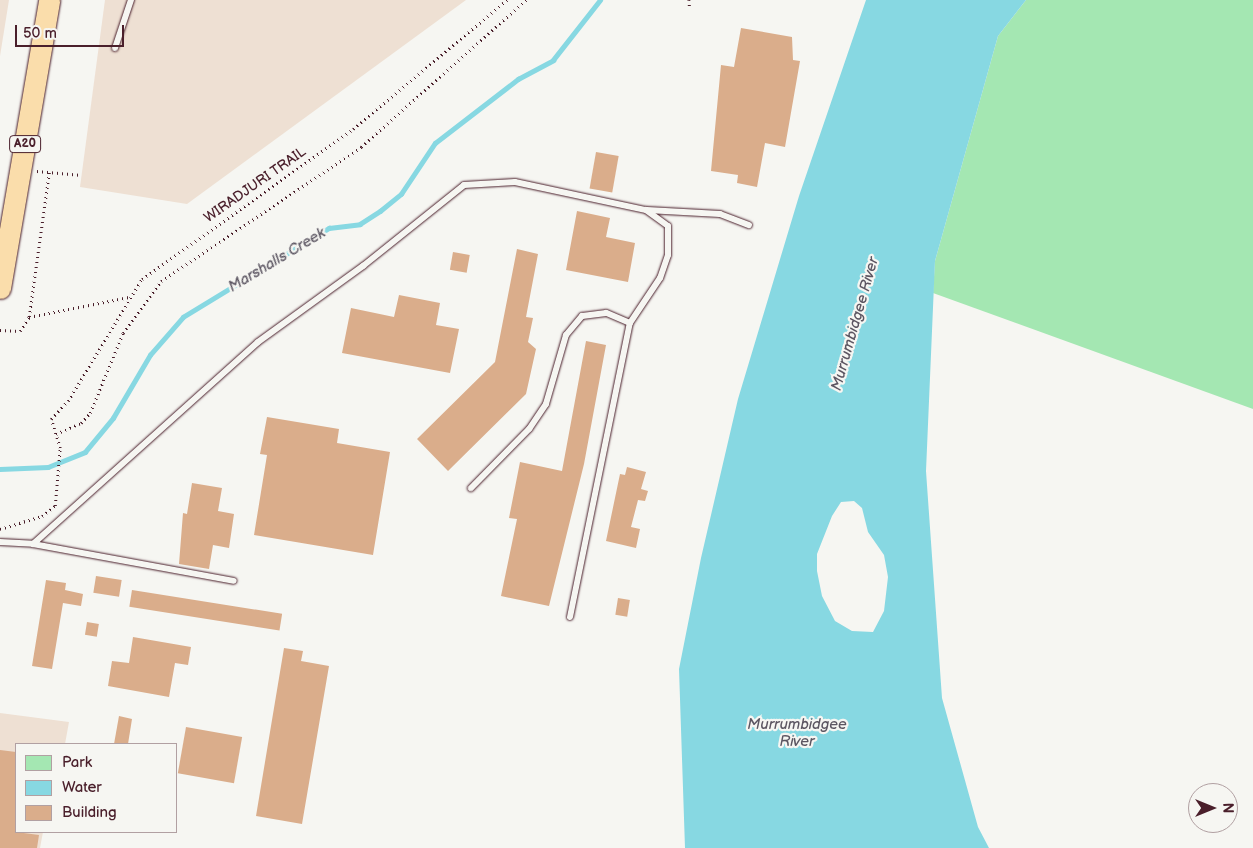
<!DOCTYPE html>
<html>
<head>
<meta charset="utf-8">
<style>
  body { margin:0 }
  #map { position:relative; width:1253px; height:848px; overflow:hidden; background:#f6f6f2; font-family:"Balsamiq Sans",sans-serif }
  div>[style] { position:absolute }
  .built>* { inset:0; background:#eee0d3 }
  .green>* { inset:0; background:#a4e7b2 }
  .water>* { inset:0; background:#87d8e2 }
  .stream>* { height:4.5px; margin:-2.25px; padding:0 2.25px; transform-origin:2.25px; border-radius:2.25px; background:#87d8e2 }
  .building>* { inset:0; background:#daad8b; transform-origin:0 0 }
  .path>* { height:2.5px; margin-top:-1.25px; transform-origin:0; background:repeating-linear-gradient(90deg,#4a1f2b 0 1px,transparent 0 5px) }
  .roads { filter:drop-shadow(0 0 1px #4a1f2b) drop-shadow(0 0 1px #4a1f2b) }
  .service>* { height:6px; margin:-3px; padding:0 3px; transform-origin:3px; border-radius:3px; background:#f6f6f2 }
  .trunk>* { height:21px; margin:-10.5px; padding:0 10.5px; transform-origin:10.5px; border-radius:10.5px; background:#faddab }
  span { translate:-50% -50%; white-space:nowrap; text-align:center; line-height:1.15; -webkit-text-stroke:4.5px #f6f6f2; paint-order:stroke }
  .shield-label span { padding:1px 4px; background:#f6f6f2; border:1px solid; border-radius:4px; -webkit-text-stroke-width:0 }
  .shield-label { font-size:12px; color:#4a1f2b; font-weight:700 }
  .street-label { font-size:14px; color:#4a1f2b }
  .water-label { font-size:15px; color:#5c5662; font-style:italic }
  .legend { position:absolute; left:15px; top:743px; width:162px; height:90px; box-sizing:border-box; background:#f6f6f2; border:1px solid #b1a0a2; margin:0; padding:6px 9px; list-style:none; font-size:15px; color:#4a1f2b }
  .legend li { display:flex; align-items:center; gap:10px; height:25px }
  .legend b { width:25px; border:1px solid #b1a0a2 }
  .north { position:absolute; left:1188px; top:783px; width:50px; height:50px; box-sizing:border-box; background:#f6f6f2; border:1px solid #b1a0a2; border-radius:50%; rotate:90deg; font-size:14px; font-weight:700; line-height:20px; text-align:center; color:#4a1f2b }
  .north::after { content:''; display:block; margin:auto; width:18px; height:22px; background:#4a1f2b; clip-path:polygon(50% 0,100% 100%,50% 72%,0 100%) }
  .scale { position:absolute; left:15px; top:25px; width:109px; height:22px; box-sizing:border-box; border:2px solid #4a1f2b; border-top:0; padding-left:6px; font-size:15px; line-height:18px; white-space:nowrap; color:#4a1f2b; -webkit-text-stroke:4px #f6f6f2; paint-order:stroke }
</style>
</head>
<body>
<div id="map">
  <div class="built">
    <i style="clip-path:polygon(0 0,9px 0,0 56px)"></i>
    <i style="clip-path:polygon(105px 0,466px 0,187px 204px,80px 187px)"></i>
    <i style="clip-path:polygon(0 713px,69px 722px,65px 744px,16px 744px,16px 832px,43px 832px,40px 848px,0 848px)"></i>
  </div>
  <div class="green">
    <i style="clip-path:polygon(1026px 0,1253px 0,1253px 409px,933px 293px,935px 261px,998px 36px)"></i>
  </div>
  <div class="water">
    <i style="clip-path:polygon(evenodd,866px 0,1026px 0,998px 36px,935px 261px,926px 471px,942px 698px,978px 827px,989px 848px,685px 848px,679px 669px,701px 558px,738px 399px,799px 196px,866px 0,854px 501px,862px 508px,868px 532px,884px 555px,888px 577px,884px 611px,873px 632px,852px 631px,835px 621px,822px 596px,817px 571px,817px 554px,832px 516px,841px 502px,854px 501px)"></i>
  </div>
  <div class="stream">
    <i style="left:0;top:469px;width:48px;rotate:-2.4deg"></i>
    <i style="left:48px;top:467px;width:40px;rotate:-22deg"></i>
    <i style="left:85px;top:452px;width:44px;rotate:-50.5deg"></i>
    <i style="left:113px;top:418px;width:73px;rotate:-59.6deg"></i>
    <i style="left:150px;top:355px;width:50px;rotate:-49deg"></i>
    <i style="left:183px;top:317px;width:171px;rotate:-31.4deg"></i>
    <i style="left:329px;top:228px;width:31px;rotate:-7deg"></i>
    <i style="left:360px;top:224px;width:24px;rotate:-33deg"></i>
    <i style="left:380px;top:211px;width:27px;rotate:-39deg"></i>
    <i style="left:401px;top:194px;width:61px;rotate:-56.3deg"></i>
    <i style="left:435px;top:143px;width:105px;rotate:-37.6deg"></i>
    <i style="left:518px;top:79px;width:40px;rotate:-28deg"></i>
    <i style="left:553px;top:60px;width:76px;rotate:-51.9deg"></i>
  </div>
  <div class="building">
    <i style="clip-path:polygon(741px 28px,792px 37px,793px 60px,800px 61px,785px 147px,765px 143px,757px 187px,737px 183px,738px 175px,711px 171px,721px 65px,734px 67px)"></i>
    <i style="left:596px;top:152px;width:23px;height:37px;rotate:10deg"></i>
    <i style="clip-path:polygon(577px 211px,610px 218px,606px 237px,635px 243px,628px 282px,566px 270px)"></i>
    <i style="clip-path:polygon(517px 249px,538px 254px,526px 317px,533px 318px,528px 342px,536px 349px,526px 394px,448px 471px,417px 439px,495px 362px)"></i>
    <i style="left:453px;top:252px;width:17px;height:18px;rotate:10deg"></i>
    <i style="clip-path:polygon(399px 295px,440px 303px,436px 325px,459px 329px,450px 373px,342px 353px,351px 308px,394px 317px)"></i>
    <i style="clip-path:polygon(586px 341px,606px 345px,584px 464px,549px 606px,501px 596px,517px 519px,509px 518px,520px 462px,562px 471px)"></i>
    <i style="clip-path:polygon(267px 417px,339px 429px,337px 443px,390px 452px,373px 555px,254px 535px,267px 455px,260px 454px)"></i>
    <i style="clip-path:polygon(627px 467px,646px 472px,641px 489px,648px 491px,645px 501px,638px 500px,631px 527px,640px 529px,636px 548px,606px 541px,620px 474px,625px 475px)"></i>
    <i style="clip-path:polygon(192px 483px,222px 488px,218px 511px,234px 514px,229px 548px,213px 545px,209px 569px,179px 564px,183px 513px,187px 514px)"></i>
    <i style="left:96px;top:576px;width:26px;height:17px;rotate:9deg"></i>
    <i style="clip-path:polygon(46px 580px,66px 583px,65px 590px,83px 594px,81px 606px,63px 603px,52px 669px,32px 666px)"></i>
    <i style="left:132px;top:590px;width:152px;height:17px;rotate:9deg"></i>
    <i style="left:618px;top:598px;width:12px;height:17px;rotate:9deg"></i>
    <i style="left:87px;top:622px;width:12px;height:13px;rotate:9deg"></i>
    <i style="clip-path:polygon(133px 637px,191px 647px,188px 665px,175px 663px,169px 697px,108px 686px,112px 661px,129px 663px)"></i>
    <i style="clip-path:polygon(284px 648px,303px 651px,301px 661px,329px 666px,302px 824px,256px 816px)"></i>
    <i style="clip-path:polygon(119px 716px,132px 719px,128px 744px,114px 744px)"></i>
    <i style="left:186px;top:727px;width:57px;height:47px;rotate:10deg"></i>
    <i style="clip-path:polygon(0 750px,16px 752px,16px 832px,39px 835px,37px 848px,0 848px)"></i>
  </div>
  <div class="path">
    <i style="left:689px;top:0;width:9px;rotate:84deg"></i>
    <i style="left:37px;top:171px;width:45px;rotate:5.1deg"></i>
    <i style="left:29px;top:317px;width:146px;rotate:-82.1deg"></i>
    <i style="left:0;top:330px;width:20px;rotate:3deg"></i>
    <i style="left:20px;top:331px;width:17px;rotate:-57deg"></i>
    <i style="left:29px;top:317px;width:102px;rotate:-11.3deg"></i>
    <i style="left:56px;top:434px;width:27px;rotate:-24deg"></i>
    <i style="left:81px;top:423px;width:13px;rotate:-48deg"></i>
    <i style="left:90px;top:413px;width:87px;rotate:-67.6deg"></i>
    <i style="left:123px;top:333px;width:64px;rotate:-53.8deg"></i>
    <i style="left:161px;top:281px;width:241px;rotate:-33.8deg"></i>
    <i style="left:361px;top:147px;width:221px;rotate:-41.7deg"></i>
    <i style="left:0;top:529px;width:44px;rotate:-17.2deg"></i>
    <i style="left:42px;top:516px;width:16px;rotate:-38deg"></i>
    <i style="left:55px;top:506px;width:58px;rotate:-85.1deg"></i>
    <i style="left:60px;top:448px;width:30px;rotate:-107deg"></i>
    <i style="left:51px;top:419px;width:25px;rotate:-47deg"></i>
    <i style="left:68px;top:401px;width:143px;rotate:-58.8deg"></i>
    <i style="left:142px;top:279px;width:259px;rotate:-35.4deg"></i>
    <i style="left:353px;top:129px;width:201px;rotate:-40deg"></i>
  </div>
  <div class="roads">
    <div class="service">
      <i style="left:115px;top:48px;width:51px;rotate:-71.6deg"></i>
      <i style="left:647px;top:210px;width:73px;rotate:3.1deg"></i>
      <i style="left:720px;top:214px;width:31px;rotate:21deg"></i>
      <i style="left:0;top:542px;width:33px;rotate:3deg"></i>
      <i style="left:33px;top:544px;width:204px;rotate:10.4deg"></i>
      <i style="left:33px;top:544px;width:302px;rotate:-41.9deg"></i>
      <i style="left:258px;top:342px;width:130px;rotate:-35.9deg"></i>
      <i style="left:363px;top:266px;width:129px;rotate:-38.7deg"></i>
      <i style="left:464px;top:185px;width:51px;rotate:-3.4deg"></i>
      <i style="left:515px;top:182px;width:134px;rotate:12.1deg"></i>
      <i style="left:646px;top:210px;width:27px;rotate:36deg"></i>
      <i style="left:668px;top:226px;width:29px;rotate:90deg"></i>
      <i style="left:668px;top:255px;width:24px;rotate:109deg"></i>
      <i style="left:660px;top:278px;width:54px;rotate:123.7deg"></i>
      <i style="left:630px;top:323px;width:26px;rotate:-157deg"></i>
      <i style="left:606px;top:313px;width:24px;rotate:173deg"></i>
      <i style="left:582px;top:316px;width:25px;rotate:130deg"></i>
      <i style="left:566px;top:335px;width:72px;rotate:106.2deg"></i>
      <i style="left:546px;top:404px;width:30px;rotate:124deg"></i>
      <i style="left:529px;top:429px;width:83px;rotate:134.5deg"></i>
      <i style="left:570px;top:617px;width:300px;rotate:-78.5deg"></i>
    </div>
    <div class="trunk">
      <i style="left:0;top:288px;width:292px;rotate:-80.3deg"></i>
    </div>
  </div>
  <div class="shield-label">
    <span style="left:25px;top:144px">A20</span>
  </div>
  <div class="street-label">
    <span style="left:255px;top:185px;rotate:-35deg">WIRADJURI TRAIL</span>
  </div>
  <div class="water-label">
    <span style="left:277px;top:260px;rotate:-31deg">Marshalls Creek</span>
    <span style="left:855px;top:324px;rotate:-74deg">Murrumbidgee River</span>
    <span style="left:797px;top:733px">Murrumbidgee<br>River</span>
  </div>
  <ul class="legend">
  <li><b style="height:14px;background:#a4e7b2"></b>Park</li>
  <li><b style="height:14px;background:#87d8e2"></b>Water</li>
  <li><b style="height:14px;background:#daad8b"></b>Building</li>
  </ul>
  <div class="north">N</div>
  <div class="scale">50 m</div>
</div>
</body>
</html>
